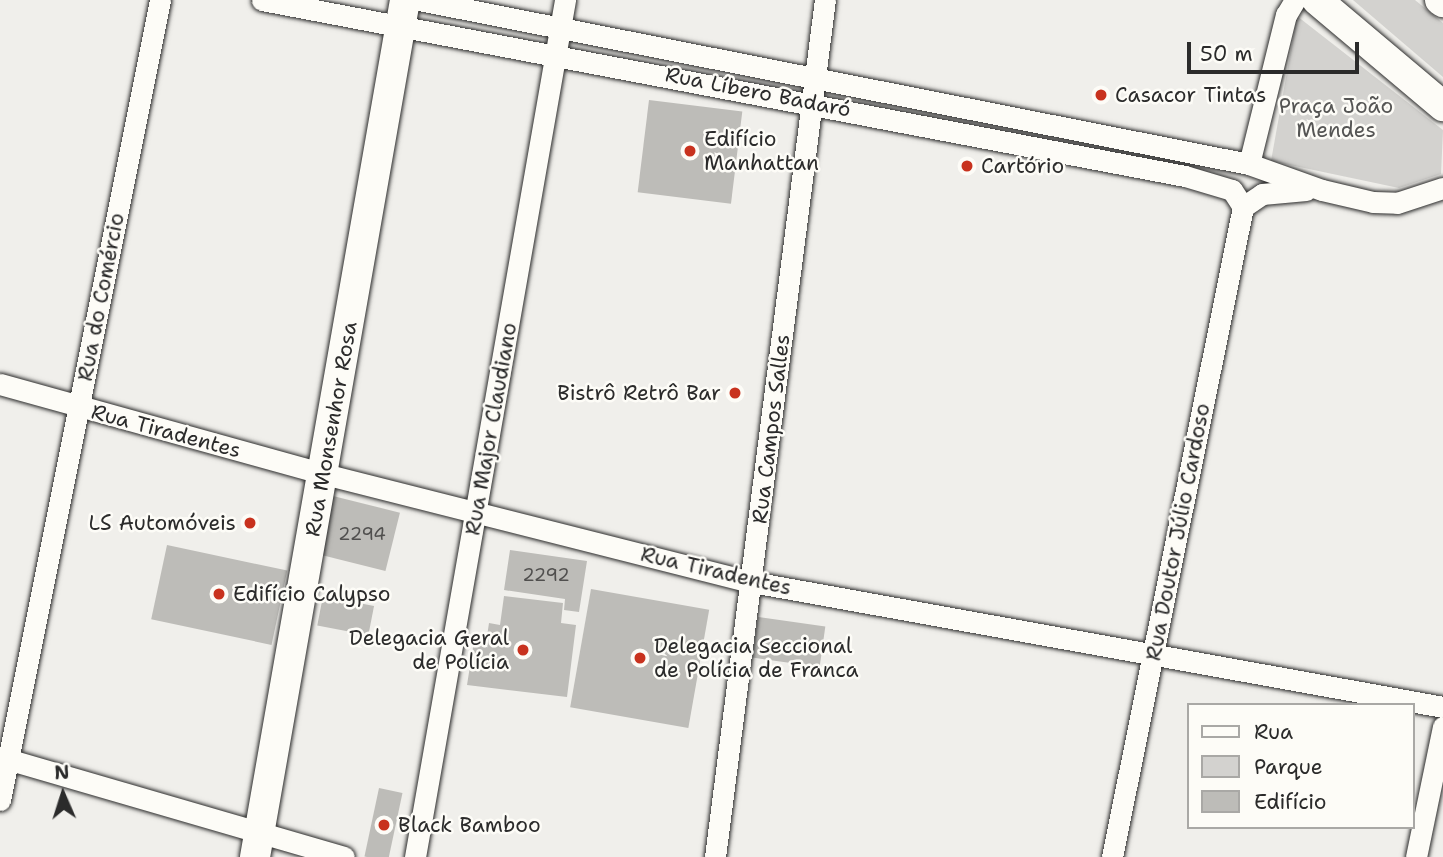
<!DOCTYPE html>
<html>
<head>
<meta charset="utf-8">
<style>
  body { margin:0 }
  #map { position:relative; width:1443px; height:857px; overflow:hidden; background:#f0efeb; font-family:"Shantell Sans",sans-serif }
  div>[style] { position:absolute }
  .green>* { inset:0; background:#d3d2cf }
  .building>* { inset:0; background:#bdbcb8; transform-origin:0 0 }
  .roads { filter:drop-shadow(0 0 2px #2b2b2b) drop-shadow(0 0 2px #2b2b2b) }
  .street>* { height:21px; margin:-10.5px; padding:0 10.5px; transform-origin:10.5px; border-radius:10.5px; background:#fdfcf7 }
  .secondary>* { height:30px; margin:-15px; padding:0 15px; transform-origin:15px; border-radius:15px; background:#fdfcf7 }
  .dots>* { width:19px; height:19px; translate:-50% -50%; box-sizing:border-box; border:4px solid #fdfcf7; border-radius:50% }
  span { translate:-50% -50%; white-space:nowrap; text-align:center; line-height:1.15; -webkit-text-stroke:5px #fdfcf7; paint-order:stroke }
  .number-label { font-size:18px; color:#504f4e }
  .number-label span { -webkit-text-stroke-width:0 }
  .street-label { font-size:21px; color:#2b2b2b }
  .poi-label { font-size:21px; color:#2b2b2b }
  .left { translate:0 -50%; text-align:left }
  .right { translate:-100% -50%; text-align:right }
  .park-label { font-size:21px; color:#555554 }
  .legend { position:absolute; left:1187px; top:703px; width:228px; height:126px; box-sizing:border-box; background:#fdfcf7; border:2px solid #a9a8a5; margin:0; padding:9px 12px; list-style:none; font-size:21px; color:#2b2b2b }
  .legend li { display:flex; align-items:center; gap:14px; height:35px }
  .legend b { width:35px; border:2px solid #a9a8a5 }
  .north { position:absolute; left:28px; top:759px; width:70px; height:70px; -webkit-text-stroke:5px #fdfcf7; paint-order:stroke; rotate:357deg; font-size:19px; font-weight:700; line-height:28px; text-align:center; color:#2b2b2b }
  .north::after { content:''; display:block; margin:auto; width:24px; height:32px; background:#2b2b2b; clip-path:polygon(50% 0,100% 100%,50% 72%,0 100%) }
  .scale { position:absolute; left:1187px; top:42px; width:172px; height:32px; box-sizing:border-box; border:4px solid #2b2b2b; border-top:0; padding-left:9px; font-size:21px; line-height:24px; white-space:nowrap; color:#2b2b2b; -webkit-text-stroke:5px #fdfcf7; paint-order:stroke }
</style>
</head>
<body>
<div id="map">
  <div class="green">
    <i style="clip-path:polygon(1353px 0,1415px 0,1443px 23px,1443px 77px)"></i>
    <i style="clip-path:polygon(1297px 16px,1443px 130px,1441px 174px,1399px 188px,1271px 161px)"></i>
  </div>
  <div class="building">
    <i style="left:649px;top:100px;width:94px;height:93px;rotate:7deg"></i>
    <i style="left:333px;top:496px;width:69px;height:60px;rotate:14deg"></i>
    <i style="left:167px;top:545px;width:123px;height:76px;rotate:12deg"></i>
    <i style="clip-path:polygon(510px 550px,587px 561px,579px 612px,564px 610px,565px 599px,504px 590px)"></i>
    <i style="left:591px;top:589px;width:120px;height:120px;rotate:10deg"></i>
    <i style="left:323px;top:596px;width:52px;height:30px;rotate:11deg"></i>
    <i style="clip-path:polygon(504px 596px,563px 603px,561px 623px,576px 625px,567px 697px,467px 685px,474px 641px,486px 643px,489px 623px,500px 625px)"></i>
    <i style="left:758px;top:617px;width:68px;height:41px;rotate:8deg"></i>
    <i style="left:379px;top:788px;width:24px;height:70px;rotate:12deg"></i>
  </div>
  <div class="roads">
    <div class="street">
      <i style="left:262px;top:0;width:940px;rotate:10.8deg"></i>
      <i style="left:1185px;top:176px;width:49px;rotate:16.6deg"></i>
      <i style="left:1232px;top:190px;width:20px;rotate:57deg"></i>
      <i style="left:419px;top:0;width:846px;rotate:11.18deg"></i>
      <i style="left:1249px;top:164px;width:77px;rotate:19.6deg"></i>
      <i style="left:1322px;top:190px;width:52px;rotate:13.2deg"></i>
      <i style="left:1373px;top:202px;width:24px;rotate:2deg"></i>
      <i style="left:1397px;top:203px;width:48px;rotate:-18.1deg"></i>
      <i style="left:1249px;top:164px;width:154px;rotate:-76.1deg"></i>
      <i style="left:1286px;top:15px;width:17px;rotate:-59deg"></i>
      <i style="left:1243px;top:207px;width:23px;rotate:-34deg"></i>
      <i style="left:1262px;top:194px;width:44px;rotate:-5.2deg"></i>
      <i style="left:0;top:384px;width:336px;rotate:15.5deg"></i>
      <i style="left:324px;top:474px;width:441px;rotate:14.2deg"></i>
      <i style="left:752px;top:582px;width:702px;rotate:10.25deg"></i>
      <i style="left:0;top:757px;width:358px;rotate:16.2deg"></i>
      <i style="left:0;top:800px;width:816px;rotate:-78.69deg"></i>
      <i style="left:415px;top:857px;width:870px;rotate:-80.07deg"></i>
      <i style="left:715px;top:857px;width:864px;rotate:-82.69deg"></i>
      <i style="left:1112px;top:857px;width:663px;rotate:-78.61deg"></i>
      <i style="left:1416px;top:857px;width:133px;rotate:-78.3deg"></i>
    </div>
    <div class="secondary">
      <i style="left:1317px;top:0;width:165px;rotate:40.1deg"></i>
      <i style="left:1440px;top:0;width:4px;rotate:34deg"></i>
      <i style="left:255px;top:857px;width:870px;rotate:-80.07deg"></i>
    </div>
  </div>
  <div class="dots">
    <i style="left:1101px;top:95px;background:#c8321e"></i>
    <i style="left:690px;top:151px;background:#c8321e"></i>
    <i style="left:967px;top:166px;background:#c8321e"></i>
    <i style="left:735px;top:393px;background:#c8321e"></i>
    <i style="left:250px;top:523px;background:#c8321e"></i>
    <i style="left:219px;top:594px;background:#c8321e"></i>
    <i style="left:523px;top:650px;background:#c8321e"></i>
    <i style="left:640px;top:658px;background:#c8321e"></i>
    <i style="left:384px;top:825px;background:#c8321e"></i>
  </div>
  <div class="number-label">
    <span style="left:362px;top:534px">2294</span>
    <span style="left:546px;top:575px">2292</span>
  </div>
  <div class="street-label">
    <span style="left:758px;top:92px;rotate:11deg">Rua Líbero Badaró</span>
    <span style="left:101px;top:297px;rotate:-79deg">Rua do Comércio</span>
    <span style="left:331px;top:429px;rotate:-80deg">Rua Monsenhor Rosa</span>
    <span style="left:491px;top:429px;rotate:-80deg">Rua Major Claudiano</span>
    <span style="left:771px;top:429px;rotate:-83deg">Rua Campos Salles</span>
    <span style="left:166px;top:431px;rotate:15deg">Rua Tiradentes</span>
    <span style="left:1178px;top:532px;rotate:-79deg">Rua Doutor Júlio Cardoso</span>
    <span style="left:716px;top:571px;rotate:13deg">Rua Tiradentes</span>
  </div>
  <div class="poi-label">
    <span class="left" style="left:1115px;top:95px">Casacor Tintas</span>
    <span class="left" style="left:704px;top:151px">Edifício<br>Manhattan</span>
    <span class="left" style="left:981px;top:166px">Cartório</span>
    <span class="right" style="left:721px;top:393px">Bistrô Retrô Bar</span>
    <span class="right" style="left:236px;top:523px">LS Automóveis</span>
    <span class="left" style="left:233px;top:594px">Edifício Calypso</span>
    <span class="right" style="left:509px;top:650px">Delegacia Geral<br>de Polícia</span>
    <span class="left" style="left:654px;top:658px">Delegacia Seccional<br>de Polícia de Franca</span>
    <span class="left" style="left:398px;top:825px">Black Bamboo</span>
  </div>
  <div class="park-label">
    <span style="left:1336px;top:118px">Praça João<br>Mendes</span>
  </div>
  <ul class="legend">
  <li><b style="height:9px;background:#fdfcf7"></b>Rua</li>
  <li><b style="height:19px;background:#d3d2cf"></b>Parque</li>
  <li><b style="height:19px;background:#bdbcb8"></b>Edifício</li>
  </ul>
  <div class="north">N</div>
  <div class="scale">50 m</div>
</div>
</body>
</html>
